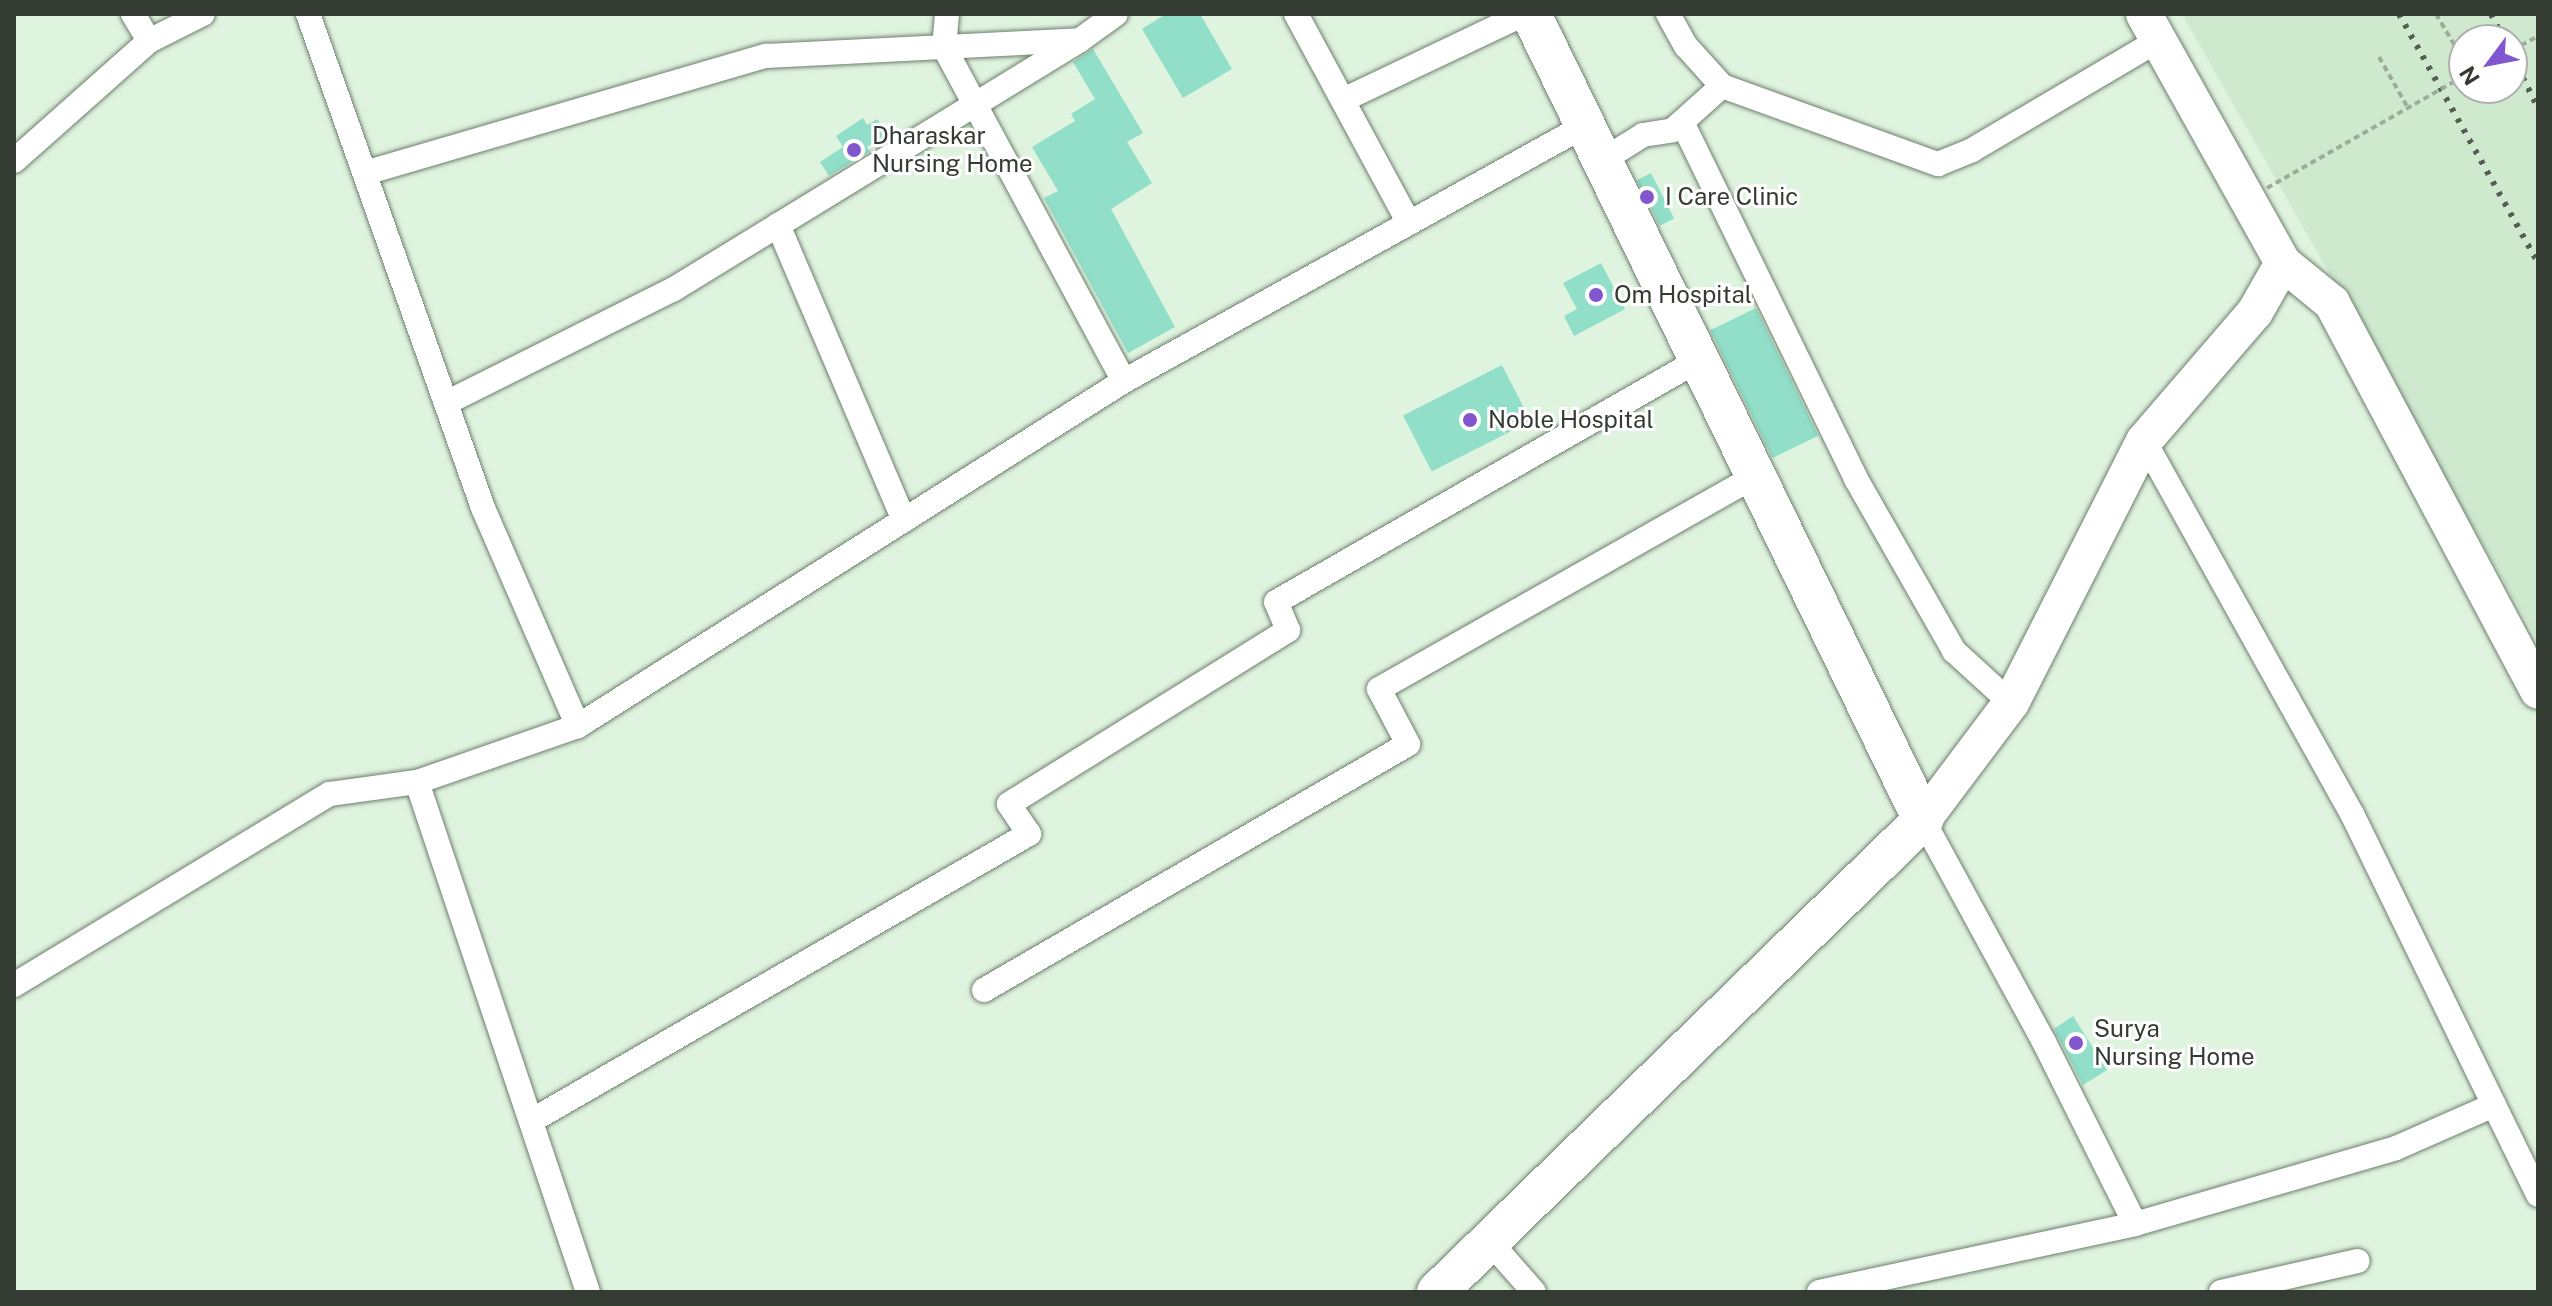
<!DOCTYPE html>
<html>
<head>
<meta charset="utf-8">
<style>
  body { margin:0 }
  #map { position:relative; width:2552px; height:1306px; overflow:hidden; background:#dff4df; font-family:"Public Sans",sans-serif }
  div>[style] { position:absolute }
  .built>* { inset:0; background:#cfe9cf }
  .building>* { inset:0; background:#91dec9; transform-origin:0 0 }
  .path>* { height:4px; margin-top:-2px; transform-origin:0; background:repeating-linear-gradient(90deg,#9cab9c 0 6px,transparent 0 10px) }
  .roads { filter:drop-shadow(0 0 2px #6d7f6d) drop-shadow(0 0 2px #6d7f6d) }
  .street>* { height:24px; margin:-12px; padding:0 12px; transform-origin:12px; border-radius:12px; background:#fff }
  .secondary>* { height:36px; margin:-18px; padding:0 18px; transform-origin:18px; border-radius:18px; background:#fff }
  .primary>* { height:40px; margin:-20px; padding:0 20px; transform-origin:20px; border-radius:20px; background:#fff }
  .rail>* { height:6px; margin-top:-3px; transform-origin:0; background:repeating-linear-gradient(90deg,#555f55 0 4px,transparent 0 12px) }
  .path-bridge>* { height:4px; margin-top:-2px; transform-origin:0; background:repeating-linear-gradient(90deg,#9cab9c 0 6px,transparent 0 10px) }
  .dots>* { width:22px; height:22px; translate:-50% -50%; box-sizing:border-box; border:4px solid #fff; border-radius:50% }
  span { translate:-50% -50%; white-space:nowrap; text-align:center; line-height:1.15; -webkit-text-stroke:6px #fff; paint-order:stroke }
  .poi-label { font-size:24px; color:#333b33 }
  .left { translate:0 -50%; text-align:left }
  .frame { position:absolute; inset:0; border:16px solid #333b33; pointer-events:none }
  .north { position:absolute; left:2448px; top:24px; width:80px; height:80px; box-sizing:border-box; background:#fff; border:2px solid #adb1ad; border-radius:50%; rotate:238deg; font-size:22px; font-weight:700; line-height:32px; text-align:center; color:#333b33 }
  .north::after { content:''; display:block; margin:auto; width:28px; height:36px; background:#8156cf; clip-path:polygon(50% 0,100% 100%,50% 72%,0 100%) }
</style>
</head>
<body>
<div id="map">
  <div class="built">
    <i style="clip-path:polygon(evenodd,2182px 14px,2538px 14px,2538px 641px,2182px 14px,2464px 40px,2512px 40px,2512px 88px,2464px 88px,2464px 40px)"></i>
  </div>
  <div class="building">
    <i style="clip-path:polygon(1166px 14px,1200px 14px,1232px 69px,1183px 98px,1142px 29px)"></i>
    <i style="clip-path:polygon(1093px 49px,1143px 133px,1127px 142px,1152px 183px,1111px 209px,1175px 327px,1128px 353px,1044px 198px,1058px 191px,1032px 147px,1075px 121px,1071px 114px,1095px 99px,1073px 62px)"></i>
    <i style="clip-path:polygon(863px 118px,867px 125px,877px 119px,887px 134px,867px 147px,870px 151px,829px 176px,820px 162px,843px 147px,836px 136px)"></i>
    <i style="left:1651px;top:173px;width:51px;height:16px;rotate:63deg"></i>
    <i style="clip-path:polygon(1601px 263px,1625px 309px,1574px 336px,1564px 316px,1577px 309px,1563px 283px)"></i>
    <i style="left:1756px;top:308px;width:142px;height:51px;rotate:64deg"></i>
    <i style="left:1502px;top:365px;width:63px;height:111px;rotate:63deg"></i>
    <i style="clip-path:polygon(2073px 1016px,2107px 1070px,2083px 1085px,2054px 1029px)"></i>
  </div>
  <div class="path">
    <i style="left:2436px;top:14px;width:55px;rotate:59.2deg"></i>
    <i style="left:2512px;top:50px;width:30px;rotate:-28deg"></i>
    <i style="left:2379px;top:57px;width:59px;rotate:60.4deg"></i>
  </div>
  <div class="roads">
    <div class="street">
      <i style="left:133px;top:14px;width:31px;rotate:59deg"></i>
      <i style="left:308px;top:14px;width:524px;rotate:70.49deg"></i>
      <i style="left:483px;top:508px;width:238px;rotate:66.5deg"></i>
      <i style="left:947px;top:14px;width:33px;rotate:95deg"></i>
      <i style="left:944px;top:47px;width:379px;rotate:61.7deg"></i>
      <i style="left:1296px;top:14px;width:235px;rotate:61.6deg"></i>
      <i style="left:1668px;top:14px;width:37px;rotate:61deg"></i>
      <i style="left:1686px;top:46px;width:54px;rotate:48deg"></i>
      <i style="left:1722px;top:86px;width:230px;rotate:19.9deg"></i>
      <i style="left:1938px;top:164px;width:37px;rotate:-22deg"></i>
      <i style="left:1972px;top:150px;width:217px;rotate:-30.5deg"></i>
      <i style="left:1343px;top:100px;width:200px;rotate:-25.4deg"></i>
      <i style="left:1683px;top:124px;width:395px;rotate:64deg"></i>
      <i style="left:1856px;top:479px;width:198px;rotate:60.3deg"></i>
      <i style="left:1954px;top:651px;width:77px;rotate:42.4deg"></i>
      <i style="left:1603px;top:160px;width:47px;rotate:-32deg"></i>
      <i style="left:1643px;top:135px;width:30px;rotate:-9deg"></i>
      <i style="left:1673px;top:130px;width:66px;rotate:-41.9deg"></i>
      <i style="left:14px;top:161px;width:181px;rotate:-41.6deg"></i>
      <i style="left:149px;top:41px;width:60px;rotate:-26.6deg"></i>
      <i style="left:365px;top:173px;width:418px;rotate:-16.3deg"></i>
      <i style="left:766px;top:56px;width:314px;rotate:-2.9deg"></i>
      <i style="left:1080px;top:40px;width:44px;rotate:-35.8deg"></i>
      <i style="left:778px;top:225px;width:321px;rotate:66.9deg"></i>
      <i style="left:446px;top:403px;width:255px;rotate:-26.6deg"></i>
      <i style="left:674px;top:289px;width:474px;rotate:-31.5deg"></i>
      <i style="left:1923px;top:820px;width:253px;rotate:61.4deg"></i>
      <i style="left:2044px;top:1042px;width:203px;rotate:63.4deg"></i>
      <i style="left:14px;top:985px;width:369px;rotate:-31.2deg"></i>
      <i style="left:330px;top:794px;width:88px;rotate:-7.9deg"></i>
      <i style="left:984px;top:990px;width:490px;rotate:-30.1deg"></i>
      <i style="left:1408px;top:744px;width:62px;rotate:-117.8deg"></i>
      <i style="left:1379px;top:689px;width:437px;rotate:-29.5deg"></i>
      <i style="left:2494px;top:1105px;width:100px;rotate:63.9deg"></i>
      <i style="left:531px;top:1121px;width:575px;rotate:-29.96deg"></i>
      <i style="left:1029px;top:834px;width:36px;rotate:-124deg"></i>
      <i style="left:1009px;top:804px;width:329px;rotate:-31.9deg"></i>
      <i style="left:1288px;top:630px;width:30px;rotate:-113deg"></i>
      <i style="left:1276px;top:602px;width:490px;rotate:-29.8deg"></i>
      <i style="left:1491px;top:1243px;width:65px;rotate:48.7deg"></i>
      <i style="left:588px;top:1292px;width:538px;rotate:-108.54deg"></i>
      <i style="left:417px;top:782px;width:170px;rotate:-19.2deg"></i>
      <i style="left:578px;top:726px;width:646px;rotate:-32.29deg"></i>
      <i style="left:1124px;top:381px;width:528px;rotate:-28.99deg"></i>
      <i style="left:1819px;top:1292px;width:323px;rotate:-12.1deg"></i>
      <i style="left:2135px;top:1224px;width:272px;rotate:-16.2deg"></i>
      <i style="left:2396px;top:1148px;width:107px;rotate:-23.7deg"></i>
      <i style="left:2494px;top:1105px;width:324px;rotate:-116deg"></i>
      <i style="left:2352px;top:814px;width:427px;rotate:-119.1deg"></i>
      <i style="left:2221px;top:1292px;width:140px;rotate:-12.8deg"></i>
    </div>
    <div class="secondary">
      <i style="left:2283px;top:263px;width:63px;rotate:39.2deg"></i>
      <i style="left:2332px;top:303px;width:439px;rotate:62deg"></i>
      <i style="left:1923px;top:820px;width:146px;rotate:-53.1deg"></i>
      <i style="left:2011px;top:703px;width:294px;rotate:-63.1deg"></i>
      <i style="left:2144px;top:441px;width:170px;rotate:-49.3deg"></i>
      <i style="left:2255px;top:312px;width:56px;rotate:-60.3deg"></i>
      <i style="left:2283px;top:263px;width:285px;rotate:-119.2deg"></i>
    </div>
    <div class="primary">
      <i style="left:1437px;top:1292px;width:677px;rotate:-44.16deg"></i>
      <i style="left:1923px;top:820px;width:896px;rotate:-115.94deg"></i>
    </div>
  </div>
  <div class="rail">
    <i style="left:2399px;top:14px;width:285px;rotate:60.8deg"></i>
    <i style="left:2491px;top:14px;width:29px;rotate:63deg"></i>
    <i style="left:2512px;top:56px;width:58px;rotate:63.4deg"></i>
  </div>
  <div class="path-bridge">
    <i style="left:2267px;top:188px;width:227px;rotate:-29.6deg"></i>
  </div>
  <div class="dots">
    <i style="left:854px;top:150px;background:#8156cf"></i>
    <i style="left:1647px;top:197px;background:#8156cf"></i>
    <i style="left:1596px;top:295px;background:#8156cf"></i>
    <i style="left:1470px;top:420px;background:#8156cf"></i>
    <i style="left:2076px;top:1043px;background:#8156cf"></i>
  </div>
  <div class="poi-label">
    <span class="left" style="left:872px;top:150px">Dharaskar<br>Nursing Home</span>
    <span class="left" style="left:1665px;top:197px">I Care Clinic</span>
    <span class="left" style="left:1614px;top:295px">Om Hospital</span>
    <span class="left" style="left:1488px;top:420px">Noble Hospital</span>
    <span class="left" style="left:2094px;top:1043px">Surya<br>Nursing Home</span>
  </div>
  <div class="frame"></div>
  <div class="north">N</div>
</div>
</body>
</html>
